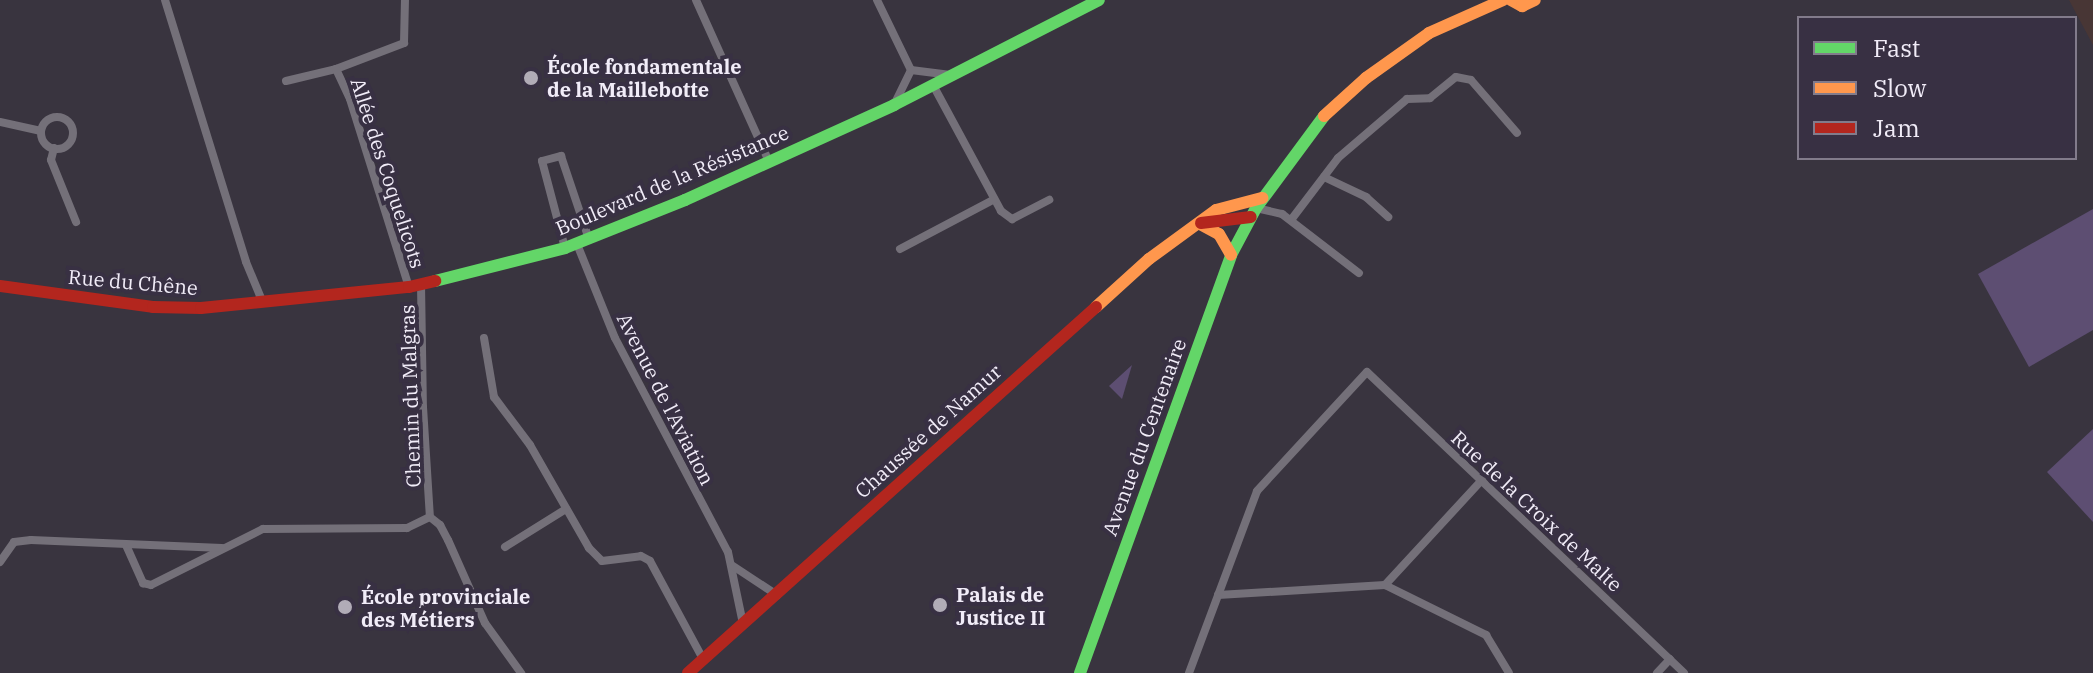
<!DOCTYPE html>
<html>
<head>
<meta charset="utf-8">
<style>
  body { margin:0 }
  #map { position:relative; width:2093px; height:673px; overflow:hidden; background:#39343f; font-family:"IBM Plex Serif",serif }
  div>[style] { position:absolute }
  .industrial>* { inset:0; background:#483635 }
  .green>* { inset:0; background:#5d4e72 }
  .street>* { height:8px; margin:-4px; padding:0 4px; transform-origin:4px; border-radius:4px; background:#747079 }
  .street>.ring { margin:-4px; padding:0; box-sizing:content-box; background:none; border:8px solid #747079; border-radius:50% }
  .fast>* { height:12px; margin:-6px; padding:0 6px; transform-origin:6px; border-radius:6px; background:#63d668 }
  .slow>* { height:12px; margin:-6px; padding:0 6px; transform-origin:6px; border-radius:6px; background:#ff974d }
  .jam>* { height:12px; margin:-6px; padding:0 6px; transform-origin:6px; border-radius:6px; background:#b3261e }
  .dots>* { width:22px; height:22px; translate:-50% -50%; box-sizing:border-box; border:4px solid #383043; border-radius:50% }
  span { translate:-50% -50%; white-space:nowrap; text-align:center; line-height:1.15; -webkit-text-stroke:8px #383043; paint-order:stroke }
  .poi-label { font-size:20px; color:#f1ecf8; font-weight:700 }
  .left { translate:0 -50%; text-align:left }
  .street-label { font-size:20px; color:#f1ecf8 }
  .legend { position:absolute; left:1797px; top:16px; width:280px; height:144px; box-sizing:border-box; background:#383043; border:2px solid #827b8b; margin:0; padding:10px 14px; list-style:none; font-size:24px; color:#f1ecf8 }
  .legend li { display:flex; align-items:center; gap:16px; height:40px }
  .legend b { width:40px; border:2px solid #827b8b }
</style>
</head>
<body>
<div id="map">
  <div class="industrial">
    <i style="clip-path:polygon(2069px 0,2093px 0,2093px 45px)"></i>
  </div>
  <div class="green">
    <i style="clip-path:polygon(2093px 209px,2093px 330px,2029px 367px,1978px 274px)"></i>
    <i style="clip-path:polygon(1132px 365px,1122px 399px,1109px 386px)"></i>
    <i style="clip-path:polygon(2093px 429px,2093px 522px,2047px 472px)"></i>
  </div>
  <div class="street">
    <i style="left:165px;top:0;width:274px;rotate:72.8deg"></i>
    <i style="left:246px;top:262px;width:44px;rotate:67.5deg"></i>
    <i style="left:696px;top:0;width:178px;rotate:65.7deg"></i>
    <i style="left:877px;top:0;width:78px;rotate:64.1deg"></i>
    <i style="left:336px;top:69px;width:73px;rotate:-20.9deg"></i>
    <i style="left:404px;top:43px;width:43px;rotate:-88.7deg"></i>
    <i style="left:286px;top:81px;width:51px;rotate:-13.5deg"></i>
    <i style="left:336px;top:69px;width:33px;rotate:65deg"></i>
    <i style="left:350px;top:99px;width:197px;rotate:72.6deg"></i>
    <i style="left:933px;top:85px;width:143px;rotate:61.6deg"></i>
    <i style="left:1001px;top:211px;width:14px;rotate:36deg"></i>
    <i style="left:1012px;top:219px;width:42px;rotate:-27.2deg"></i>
    <i style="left:894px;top:105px;width:39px;rotate:-64deg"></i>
    <i style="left:911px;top:70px;width:40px;rotate:7.1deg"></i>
    <i class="ring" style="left:41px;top:117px;width:24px;height:24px"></i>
    <i style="left:0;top:122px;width:42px;rotate:12.4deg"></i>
    <i style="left:54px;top:148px;width:12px;rotate:104deg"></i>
    <i style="left:51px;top:160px;width:67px;rotate:68deg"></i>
    <i style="left:1324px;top:177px;width:47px;rotate:25.5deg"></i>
    <i style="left:1366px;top:197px;width:30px;rotate:42deg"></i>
    <i style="left:1256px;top:208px;width:27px;rotate:13deg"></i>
    <i style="left:1282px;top:214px;width:97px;rotate:37.5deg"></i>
    <i style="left:1291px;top:220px;width:78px;rotate:-52.8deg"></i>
    <i style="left:1338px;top:158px;width:91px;rotate:-40.5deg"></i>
    <i style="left:1407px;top:99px;width:23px;rotate:-2deg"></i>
    <i style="left:1430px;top:98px;width:33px;rotate:-39deg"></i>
    <i style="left:1456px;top:77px;width:15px;rotate:11deg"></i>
    <i style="left:1471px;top:80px;width:70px;rotate:49deg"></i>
    <i style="left:577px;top:244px;width:101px;rotate:68deg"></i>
    <i style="left:615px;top:338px;width:242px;rotate:62.2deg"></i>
    <i style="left:728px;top:552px;width:74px;rotate:78.2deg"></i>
    <i style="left:565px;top:248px;width:90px;rotate:-104.8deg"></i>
    <i style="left:542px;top:161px;width:20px;rotate:-15deg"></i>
    <i style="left:561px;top:156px;width:88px;rotate:71.4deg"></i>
    <i style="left:900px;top:249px;width:105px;rotate:-27.8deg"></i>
    <i style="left:421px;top:284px;width:123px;rotate:89.1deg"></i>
    <i style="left:423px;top:407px;width:110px;rotate:86.4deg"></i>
    <i style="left:430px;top:517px;width:13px;rotate:39deg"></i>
    <i style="left:440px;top:525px;width:17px;rotate:62deg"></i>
    <i style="left:448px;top:540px;width:91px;rotate:66deg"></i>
    <i style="left:485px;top:623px;width:62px;rotate:54.2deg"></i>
    <i style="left:484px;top:338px;width:60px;rotate:80.4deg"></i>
    <i style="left:494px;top:397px;width:60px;rotate:53.1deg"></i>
    <i style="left:530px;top:445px;width:119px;rotate:60.2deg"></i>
    <i style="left:589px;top:548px;width:18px;rotate:45deg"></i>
    <i style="left:602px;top:561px;width:39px;rotate:-7deg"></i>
    <i style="left:641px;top:556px;width:10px;rotate:29deg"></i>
    <i style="left:650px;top:561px;width:111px;rotate:61.6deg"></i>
    <i style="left:126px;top:545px;width:42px;rotate:65.9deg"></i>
    <i style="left:143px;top:583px;width:8px;rotate:14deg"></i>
    <i style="left:151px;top:585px;width:125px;rotate:-26.6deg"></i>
    <i style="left:263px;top:529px;width:144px;rotate:-0.4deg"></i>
    <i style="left:407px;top:528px;width:25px;rotate:-26deg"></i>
    <i style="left:505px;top:547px;width:72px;rotate:-31.9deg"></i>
    <i style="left:0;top:562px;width:24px;rotate:-55deg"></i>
    <i style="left:14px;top:542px;width:17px;rotate:-7deg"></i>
    <i style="left:31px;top:540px;width:191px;rotate:2.4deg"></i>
    <i style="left:733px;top:566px;width:53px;rotate:33.4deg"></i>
    <i style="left:1385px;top:585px;width:143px;rotate:-47.3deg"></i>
    <i style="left:1218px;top:595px;width:167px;rotate:-3.4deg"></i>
    <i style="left:1385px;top:585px;width:113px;rotate:26.3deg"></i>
    <i style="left:1486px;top:635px;width:44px;rotate:58.8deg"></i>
    <i style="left:1189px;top:673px;width:194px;rotate:-69.5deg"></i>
    <i style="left:1257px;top:491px;width:162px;rotate:-47.3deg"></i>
    <i style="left:1367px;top:372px;width:437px;rotate:43.5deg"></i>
    <i style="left:1657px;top:673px;width:19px;rotate:-47deg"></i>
  </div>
  <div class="fast">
    <i style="left:435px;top:281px;width:134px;rotate:-14.2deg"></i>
    <i style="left:565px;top:248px;width:129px;rotate:-21.8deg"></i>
    <i style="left:685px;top:200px;width:230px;rotate:-24.4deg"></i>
    <i style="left:894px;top:105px;width:230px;rotate:-27.1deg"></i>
    <i style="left:1080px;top:673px;width:444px;rotate:-70.1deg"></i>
    <i style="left:1231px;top:255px;width:53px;rotate:-62deg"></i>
    <i style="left:1256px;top:208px;width:114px;rotate:-53.5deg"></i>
  </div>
  <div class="slow">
    <i style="left:1511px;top:0;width:13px;rotate:29deg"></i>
    <i style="left:1522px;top:6px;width:14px;rotate:-25deg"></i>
    <i style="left:1324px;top:116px;width:57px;rotate:-42.1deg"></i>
    <i style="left:1366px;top:78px;width:77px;rotate:-35.5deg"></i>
    <i style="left:1429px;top:33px;width:81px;rotate:-24deg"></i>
    <i style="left:1200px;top:224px;width:21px;rotate:28deg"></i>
    <i style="left:1219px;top:234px;width:24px;rotate:60deg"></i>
    <i style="left:1096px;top:307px;width:72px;rotate:-42.2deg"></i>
    <i style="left:1149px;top:259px;width:83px;rotate:-36.2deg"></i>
    <i style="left:1216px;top:210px;width:48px;rotate:-14.6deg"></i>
  </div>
  <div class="jam">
    <i style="left:1201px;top:223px;width:50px;rotate:-6.8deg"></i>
    <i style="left:0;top:286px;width:154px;rotate:7.8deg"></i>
    <i style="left:153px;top:307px;width:48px;rotate:1.2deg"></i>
    <i style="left:201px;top:308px;width:209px;rotate:-5.8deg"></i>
    <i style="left:409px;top:287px;width:27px;rotate:-13deg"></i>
    <i style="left:688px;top:673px;width:548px;rotate:-41.89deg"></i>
  </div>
  <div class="dots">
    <i style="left:531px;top:78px;background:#b1acb7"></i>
    <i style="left:940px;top:605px;background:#b1acb7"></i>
    <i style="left:345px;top:607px;background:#b1acb7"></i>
  </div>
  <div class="poi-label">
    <span class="left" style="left:547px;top:78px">École fondamentale<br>de la Maillebotte</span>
    <span class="left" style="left:956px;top:606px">Palais de<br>Justice II</span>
    <span class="left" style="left:361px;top:608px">École provinciale<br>des Métiers</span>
  </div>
  <div class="street-label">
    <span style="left:388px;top:173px;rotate:72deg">Allée des Coquelicots</span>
    <span style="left:672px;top:180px;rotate:-23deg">Boulevard de la Résistance</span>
    <span style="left:133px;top:282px;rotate:5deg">Rue du Chêne</span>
    <span style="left:410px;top:396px;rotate:-92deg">Chemin du Malgras</span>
    <span style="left:666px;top:399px;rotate:63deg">Avenue de l'Aviation</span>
    <span style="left:928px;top:431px;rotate:-42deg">Chaussée de Namur</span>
    <span style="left:1144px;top:437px;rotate:-70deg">Avenue du Centenaire</span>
    <span style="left:1537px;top:511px;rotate:43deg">Rue de la Croix de Malte</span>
  </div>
  <ul class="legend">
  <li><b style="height:10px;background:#63d668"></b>Fast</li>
  <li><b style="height:10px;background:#ff974d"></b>Slow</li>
  <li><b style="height:10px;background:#b3261e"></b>Jam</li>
  </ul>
</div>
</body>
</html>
